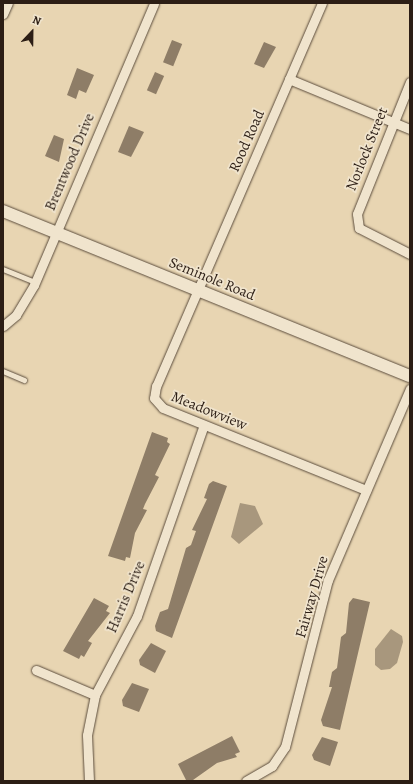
<!DOCTYPE html>
<html>
<head>
<meta charset="utf-8">
<style>
  body { margin:0 }
  #map { position:relative; width:413px; height:784px; overflow:hidden; background:#e8d5b2; font-family:Alegreya,serif }
  div>[style] { position:absolute }
  .water>* { inset:0; background:#a8977d }
  .building>* { inset:0; background:#8e7d67; transform-origin:0 0 }
  .roads { filter:drop-shadow(0 0 1px #5b4c3c) drop-shadow(0 0 1px #5b4c3c) }
  .lane>* { height:4.5px; margin:-2.25px; padding:0 2.25px; transform-origin:2.25px; border-radius:2.25px; background:#f0e4cd }
  .street>* { height:9px; margin:-4.5px; padding:0 4.5px; transform-origin:4.5px; border-radius:4.5px; background:#f0e4cd }
  .secondary>* { height:12px; margin:-6px; padding:0 6px; transform-origin:6px; border-radius:6px; background:#f0e4cd }
  span { translate:-50% -50%; white-space:nowrap; text-align:center; line-height:1.15; -webkit-text-stroke:3.5px #f0e4cd; paint-order:stroke }
  .street-label { font-size:15px; color:#2c1e15 }
  .frame { position:absolute; inset:0; border:4px solid #2c1e15; pointer-events:none }
  .north { position:absolute; left:12px; top:12px; width:40px; height:40px; -webkit-text-stroke:3px #f0e4cd; paint-order:stroke; rotate:22deg; font-size:11px; font-weight:700; line-height:16px; text-align:center; color:#2c1e15 }
  .north::after { content:''; display:block; margin:auto; width:14px; height:18px; background:#2c1e15; clip-path:polygon(50% 0,100% 100%,50% 72%,0 100%) }
</style>
</head>
<body>
<div id="map">
  <div class="water">
    <i style="clip-path:polygon(240px 503px,255px 506px,263px 524px,239px 544px,231px 537px)"></i>
    <i style="clip-path:polygon(391px 629px,402px 636px,403px 642px,397px 663px,390px 669px,381px 670px,375px 665px,375px 649px)"></i>
  </div>
  <div class="building">
    <i style="left:172px;top:40px;width:11px;height:24px;rotate:22deg"></i>
    <i style="clip-path:polygon(264px 42px,276px 47px,264px 68px,254px 64px)"></i>
    <i style="clip-path:polygon(77px 68px,94px 75px,86px 93px,79px 90px,76px 99px,67px 95px)"></i>
    <i style="left:155px;top:72px;width:10px;height:20px;rotate:24deg"></i>
    <i style="clip-path:polygon(129px 126px,144px 132px,131px 157px,118px 152px)"></i>
    <i style="clip-path:polygon(54px 135px,64px 139px,59px 162px,45px 156px)"></i>
    <i style="clip-path:polygon(152px 432px,168px 438px,167px 442px,170px 444px,155px 475px,159px 477px,145px 504px,143px 509px,147px 510px,135px 533px,130px 558px,126px 557px,125px 561px,108px 556px)"></i>
    <i style="clip-path:polygon(213px 481px,227px 486px,172px 638px,156px 631px,155px 626px,160px 612px,168px 609px,186px 548px,191px 545px,196px 531px,192px 530px,207px 499px,204px 498px,209px 484px)"></i>
    <i style="clip-path:polygon(94px 598px,109px 606px,106px 611px,110px 613px,88px 641px,92px 643px,84px 657px,81px 655px,79px 659px,63px 651px)"></i>
    <i style="clip-path:polygon(353px 598px,370px 602px,340px 730px,323px 726px,321px 720px,332px 687px,329px 687px,332px 672px,337px 668px,341px 637px,346px 633px,349px 603px)"></i>
    <i style="clip-path:polygon(151px 643px,166px 651px,155px 673px,140px 665px,139px 660px)"></i>
    <i style="clip-path:polygon(132px 683px,149px 689px,139px 712px,123px 706px,122px 700px)"></i>
    <i style="clip-path:polygon(232px 736px,240px 752px,235px 754px,237px 757px,217px 763px,193px 780px,186px 780px,178px 764px)"></i>
    <i style="clip-path:polygon(322px 737px,338px 742px,330px 766px,314px 760px,312px 755px)"></i>
  </div>
  <div class="roads">
    <div class="lane">
      <i style="left:3px;top:269px;width:35px;rotate:22deg"></i>
      <i style="left:3px;top:371px;width:23px;rotate:23deg"></i>
    </div>
    <div class="street">
      <i style="left:322px;top:3px;width:417px;rotate:113.4deg"></i>
      <i style="left:156px;top:386px;width:12px;rotate:99deg"></i>
      <i style="left:154px;top:398px;width:13px;rotate:48deg"></i>
      <i style="left:163px;top:408px;width:219px;rotate:22deg"></i>
      <i style="left:3px;top:14px;width:12px;rotate:-66deg"></i>
      <i style="left:289px;top:79px;width:131px;rotate:22.5deg"></i>
      <i style="left:410px;top:82px;width:142px;rotate:111.9deg"></i>
      <i style="left:357px;top:214px;width:14px;rotate:82deg"></i>
      <i style="left:359px;top:228px;width:57px;rotate:27deg"></i>
      <i style="left:3px;top:326px;width:17px;rotate:-40deg"></i>
      <i style="left:16px;top:315px;width:35px;rotate:-59deg"></i>
      <i style="left:34px;top:285px;width:306px;rotate:-66.9deg"></i>
      <i style="left:36px;top:670px;width:64px;rotate:23deg"></i>
      <i style="left:89px;top:781px;width:46px;rotate:-92.5deg"></i>
      <i style="left:87px;top:735px;width:41px;rotate:-78.7deg"></i>
      <i style="left:95px;top:695px;width:89px;rotate:-62deg"></i>
      <i style="left:137px;top:616px;width:202px;rotate:-70.7deg"></i>
      <i style="left:246px;top:781px;width:30px;rotate:-30deg"></i>
      <i style="left:272px;top:766px;width:23px;rotate:-56deg"></i>
      <i style="left:285px;top:747px;width:172px;rotate:-75.6deg"></i>
      <i style="left:328px;top:580px;width:208px;rotate:-66.8deg"></i>
    </div>
    <div class="secondary">
      <i style="left:3px;top:211px;width:439px;rotate:22.1deg"></i>
    </div>
  </div>
  <div class="street-label">
    <span style="left:247px;top:141px;rotate:-66deg">Rood Road</span>
    <span style="left:367px;top:149px;rotate:-68deg">Norlock Street</span>
    <span style="left:70px;top:162px;rotate:-67deg">Brentwood Drive</span>
    <span style="left:212px;top:279px;rotate:22deg">Seminole Road</span>
    <span style="left:209px;top:411px;rotate:22deg">Meadowview</span>
    <span style="left:126px;top:597px;rotate:-67deg">Harris Drive</span>
    <span style="left:312px;top:597px;rotate:-74deg">Fairway Drive</span>
  </div>
  <div class="frame"></div>
  <div class="north">N</div>
</div>
</body>
</html>
